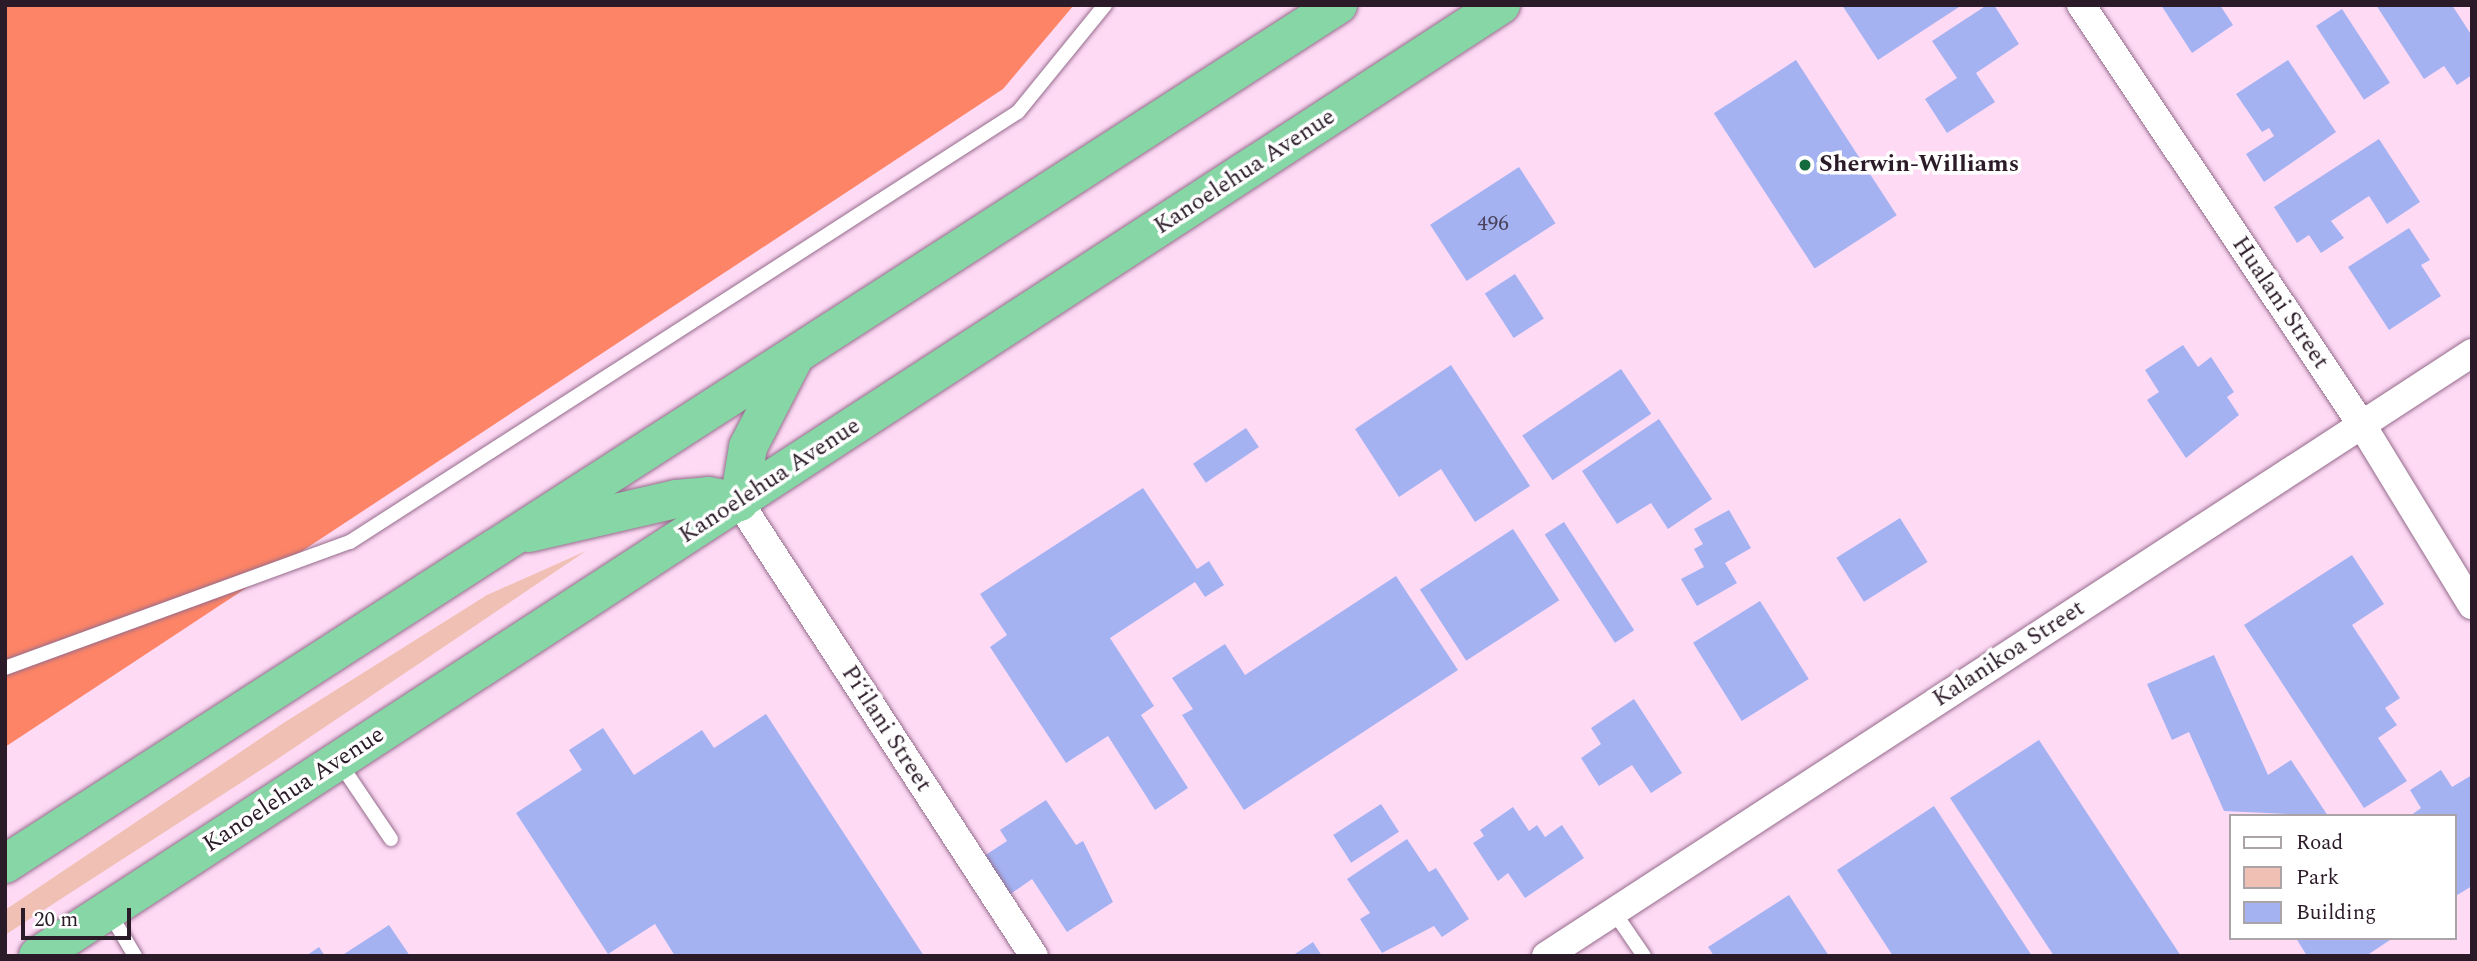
<!DOCTYPE html>
<html>
<head>
<meta charset="utf-8">
<style>
  body { margin:0 }
  #map { position:relative; width:2477px; height:961px; overflow:hidden; background:#fedaf5; font-family:Spectral,serif }
  div>[style] { position:absolute }
  .green>* { inset:0; background:#f0c0b4 }
  .forest>* { inset:0; background:#fd8466 }
  .building>* { inset:0; background:#a4b2f2; transform-origin:0 0 }
  .roads { filter:drop-shadow(0 0 2px #956c8c) drop-shadow(0 0 2px #956c8c) }
  .service>* { height:14px; margin:-7px; padding:0 7px; transform-origin:7px; border-radius:7px; background:#fff }
  .minor>* { height:28px; margin:-14px; padding:0 14px; transform-origin:14px; border-radius:14px; background:#fff }
  .trunk>* { height:38px; margin:-19px; padding:0 19px; transform-origin:19px; border-radius:19px; background:#87d6a6 }
  .dots>* { width:19px; height:19px; translate:-50% -50%; box-sizing:border-box; border:4px solid #fff; border-radius:50% }
  span { translate:-50% -50%; white-space:nowrap; text-align:center; line-height:1.15; -webkit-text-stroke:7px #fff; paint-order:stroke }
  .number-label { font-size:21px; color:#49415a }
  .number-label span { -webkit-text-stroke-width:0 }
  .poi-label { font-size:24px; color:#2b1b28; font-weight:700 }
  .left { translate:0 -50%; text-align:left }
  .street-label { font-size:24px; color:#2b1b28 }
  .frame { position:absolute; inset:0; border:7px solid #2b1b28; pointer-events:none }
  .legend { position:absolute; left:2229px; top:814px; width:228px; height:126px; box-sizing:border-box; background:#fff; border:2px solid #aaa4a9; margin:0; padding:9px 12px; list-style:none; font-size:21px; color:#2b1b28 }
  .legend li { display:flex; align-items:center; gap:14px; height:35px }
  .legend b { width:35px; border:2px solid #aaa4a9 }
  .scale { position:absolute; left:21px; top:908px; width:110px; height:32px; box-sizing:border-box; border:4px solid #2b1b28; border-top:0; padding-left:9px; font-size:21px; line-height:24px; white-space:nowrap; color:#2b1b28; -webkit-text-stroke:5px #fff; paint-order:stroke }
</style>
</head>
<body>
<div id="map">
  <div class="green">
    <i style="clip-path:polygon(586px 551px,270px 764px,5px 935px,5px 910px,285px 722px,487px 595px)"></i>
  </div>
  <div class="forest">
    <i style="clip-path:polygon(5px 5px,1074px 5px,1003px 89px,5px 747px)"></i>
  </div>
  <div class="building">
    <i style="clip-path:polygon(1842px 5px,1962px 5px,1878px 60px)"></i>
    <i style="clip-path:polygon(1987px 5px,1994px 5px,2019px 44px,1976px 73px,1995px 102px,1947px 133px,1925px 99px,1957px 78px,1932px 41px)"></i>
    <i style="clip-path:polygon(2161px 5px,2220px 5px,2233px 25px,2192px 53px)"></i>
    <i style="clip-path:polygon(2376px 5px,2452px 5px,2472px 36px,2472px 75px,2457px 85px,2444px 66px,2424px 79px)"></i>
    <i style="left:2342px;top:9px;width:88px;height:31px;rotate:57deg"></i>
    <i style="left:1796px;top:60px;width:185px;height:98px;rotate:57deg"></i>
    <i style="clip-path:polygon(2288px 60px,2336px 132px,2264px 182px,2246px 154px,2274px 136px,2269px 128px,2262px 132px,2236px 94px)"></i>
    <i style="clip-path:polygon(2379px 139px,2420px 202px,2387px 224px,2369px 196px,2331px 221px,2344px 238px,2321px 253px,2309px 235px,2297px 243px,2274px 207px)"></i>
    <i style="left:1519px;top:167px;width:67px;height:106px;rotate:57deg"></i>
    <i style="clip-path:polygon(2409px 228px,2430px 260px,2421px 265px,2441px 296px,2389px 330px,2348px 267px)"></i>
    <i style="left:1515px;top:274px;width:53px;height:36px;rotate:57deg"></i>
    <i style="clip-path:polygon(2183px 345px,2198px 367px,2211px 357px,2234px 392px,2227px 397px,2239px 415px,2186px 458px,2147px 400px,2159px 392px,2145px 370px)"></i>
    <i style="clip-path:polygon(1451px 365px,1530px 486px,1475px 522px,1441px 469px,1399px 497px,1355px 429px)"></i>
    <i style="left:1621px;top:369px;width:54px;height:119px;rotate:56deg"></i>
    <i style="clip-path:polygon(1659px 419px,1712px 499px,1668px 529px,1651px 503px,1617px 524px,1582px 471px)"></i>
    <i style="left:1246px;top:428px;width:23px;height:64px;rotate:56deg"></i>
    <i style="clip-path:polygon(1143px 488px,1197px 569px,1209px 561px,1224px 585px,1205px 597px,1195px 582px,1110px 638px,1154px 706px,1141px 715px,1188px 788px,1155px 810px,1108px 736px,1066px 763px,990px 647px,1007px 635px,980px 594px)"></i>
    <i style="clip-path:polygon(1729px 510px,1751px 548px,1725px 563px,1737px 583px,1697px 606px,1681px 579px,1704px 567px,1694px 549px,1703px 544px,1694px 529px)"></i>
    <i style="left:1900px;top:518px;width:52px;height:75px;rotate:58deg"></i>
    <i style="left:1564px;top:522px;width:129px;height:23px;rotate:57deg"></i>
    <i style="left:1513px;top:529px;width:85px;height:111px;rotate:57deg"></i>
    <i style="clip-path:polygon(2352px 555px,2384px 604px,2352px 625px,2400px 698px,2385px 708px,2397px 725px,2378px 738px,2407px 781px,2364px 808px,2244px 625px)"></i>
    <i style="clip-path:polygon(1396px 576px,1458px 670px,1244px 810px,1182px 715px,1193px 709px,1172px 678px,1225px 644px,1245px 675px)"></i>
    <i style="left:1760px;top:601px;width:92px;height:79px;rotate:58deg"></i>
    <i style="clip-path:polygon(2214px 655px,2268px 775px,2291px 760px,2328px 816px,2224px 811px,2189px 732px,2172px 740px,2147px 684px)"></i>
    <i style="clip-path:polygon(1634px 699px,1682px 773px,1651px 793px,1632px 765px,1599px 786px,1581px 758px,1601px 744px,1591px 728px)"></i>
    <i style="clip-path:polygon(766px 714px,924px 956px,675px 956px,655px 924px,608px 954px,516px 813px,582px 770px,569px 750px,603px 728px,634px 775px,702px 730px,714px 748px)"></i>
    <i style="clip-path:polygon(2039px 740px,2181px 956px,2054px 956px,1950px 798px)"></i>
    <i style="clip-path:polygon(2441px 770px,2452px 787px,2472px 775px,2472px 886px,2454px 897px,2454px 816px,2410px 816px,2421px 808px,2410px 790px)"></i>
    <i style="clip-path:polygon(1046px 800px,1076px 845px,1083px 841px,1113px 902px,1067px 932px,1032px 879px,1009px 895px,984px 856px,1007px 841px,1000px 830px)"></i>
    <i style="left:1381px;top:804px;width:33px;height:57px;rotate:57deg"></i>
    <i style="clip-path:polygon(1934px 806px,2032px 956px,1893px 956px,1837px 870px)"></i>
    <i style="clip-path:polygon(1513px 807px,1529px 831px,1537px 825px,1545px 837px,1562px 825px,1584px 858px,1525px 898px,1508px 873px,1498px 881px,1473px 843px,1484px 836px,1480px 830px)"></i>
    <i style="clip-path:polygon(1407px 839px,1429px 872px,1436px 868px,1469px 919px,1442px 937px,1434px 926px,1382px 953px,1360px 919px,1370px 913px,1347px 879px)"></i>
    <i style="clip-path:polygon(1789px 895px,1829px 956px,1714px 956px,1708px 947px)"></i>
    <i style="clip-path:polygon(389px 925px,410px 956px,341px 956px)"></i>
    <i style="clip-path:polygon(2296px 938px,2393px 938px,2366px 956px,2307px 956px)"></i>
    <i style="clip-path:polygon(1313px 942px,1322px 956px,1292px 956px)"></i>
    <i style="clip-path:polygon(319px 947px,325px 956px,306px 956px)"></i>
  </div>
  <div class="roads">
    <div class="service">
      <i style="left:5px;top:668px;width:367px;rotate:-20.1deg"></i>
      <i style="left:350px;top:542px;width:794px;rotate:-32.77deg"></i>
      <i style="left:1018px;top:112px;width:138px;rotate:-50.9deg"></i>
      <i style="left:339px;top:762px;width:93px;rotate:56deg"></i>
      <i style="left:109px;top:912px;width:51px;rotate:59.4deg"></i>
      <i style="left:1614px;top:912px;width:53px;rotate:55.7deg"></i>
    </div>
    <div class="minor">
      <i style="left:2081px;top:5px;width:505px;rotate:56.22deg"></i>
      <i style="left:2362px;top:425px;width:211px;rotate:58.6deg"></i>
      <i style="left:739px;top:502px;width:541px;rotate:56.99deg"></i>
      <i style="left:1546px;top:956px;width:1105px;rotate:-33.07deg"></i>
    </div>
    <div class="trunk">
      <i style="left:739px;top:502px;width:56px;rotate:-80.7deg"></i>
      <i style="left:748px;top:447px;width:100px;rotate:-62.7deg"></i>
      <i style="left:529px;top:533px;width:151px;rotate:-13deg"></i>
      <i style="left:676px;top:499px;width:32px;rotate:-5deg"></i>
      <i style="left:708px;top:496px;width:32px;rotate:11deg"></i>
      <i style="left:5px;top:864px;width:1586px;rotate:-32.8deg"></i>
      <i style="left:38px;top:956px;width:1745px;rotate:-33.03deg"></i>
    </div>
  </div>
  <div class="dots">
    <i style="left:1805px;top:165px;background:#146b3e"></i>
  </div>
  <div class="number-label">
    <span style="left:1493px;top:224px">496</span>
  </div>
  <div class="poi-label">
    <span class="left" style="left:1819px;top:165px">Sherwin-Williams</span>
  </div>
  <div class="street-label">
    <span style="left:1245px;top:172px;rotate:-33deg">Kanoelehua Avenue</span>
    <span style="left:2280px;top:303px;rotate:56deg">Hualani Street</span>
    <span style="left:770px;top:481px;rotate:-33deg">Kanoelehua Avenue</span>
    <span style="left:2009px;top:654px;rotate:-33deg">Kalanikoa Street</span>
    <span style="left:886px;top:729px;rotate:57deg">Pi‘ilani Street</span>
    <span style="left:294px;top:790px;rotate:-33deg">Kanoelehua Avenue</span>
  </div>
  <div class="frame"></div>
  <ul class="legend">
  <li><b style="height:9px;background:#fff"></b>Road</li>
  <li><b style="height:19px;background:#f0c0b4"></b>Park</li>
  <li><b style="height:19px;background:#a4b2f2"></b>Building</li>
  </ul>
  <div class="scale">20 m</div>
</div>
</body>
</html>
